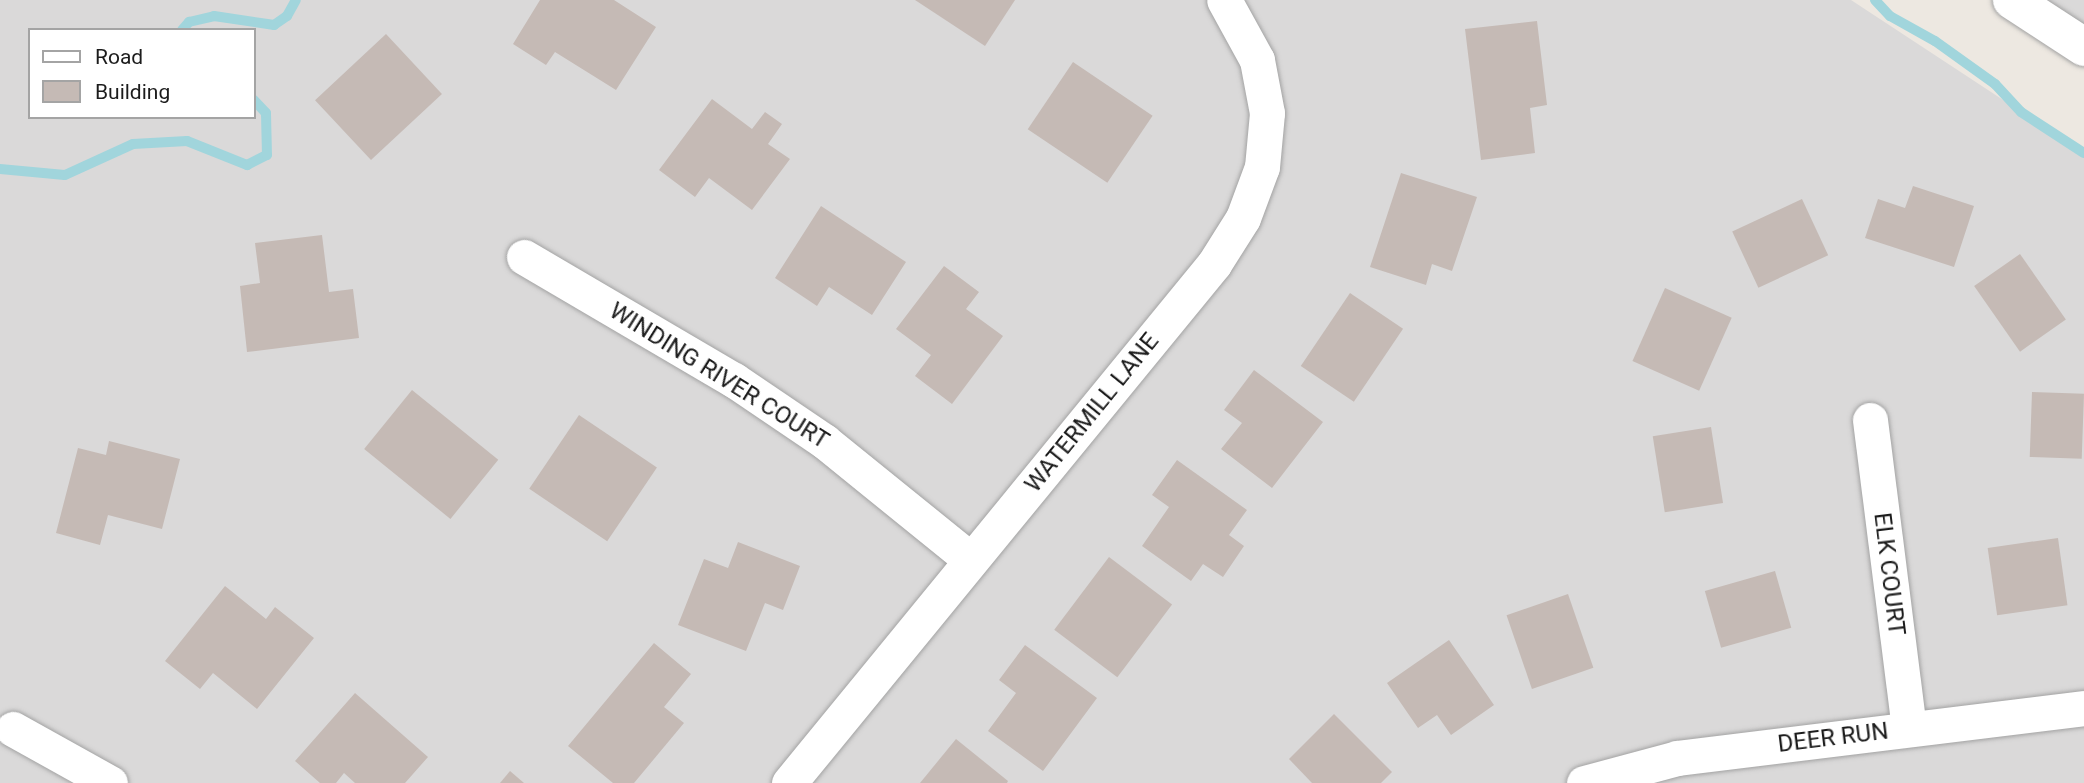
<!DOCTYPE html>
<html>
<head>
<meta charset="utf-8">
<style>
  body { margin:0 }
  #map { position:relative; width:2084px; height:783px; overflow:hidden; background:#ede8e1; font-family:Roboto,sans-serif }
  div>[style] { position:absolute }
  .residential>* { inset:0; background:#dad9d9 }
  .stream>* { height:10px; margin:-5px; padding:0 5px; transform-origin:5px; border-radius:5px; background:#a1d5dc }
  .building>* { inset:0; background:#c5bab5; transform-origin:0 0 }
  .roads { filter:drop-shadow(0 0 2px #a3a3a3) drop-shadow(0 0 2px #a3a3a3) }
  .minor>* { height:35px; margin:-17.5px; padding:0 17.5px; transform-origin:17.5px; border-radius:17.5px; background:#fff }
  .tertiary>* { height:38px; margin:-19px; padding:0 19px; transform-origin:19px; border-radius:19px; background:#fff }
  span { translate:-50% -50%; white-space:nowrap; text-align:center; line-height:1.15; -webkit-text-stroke:7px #fff; paint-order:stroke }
  .street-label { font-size:24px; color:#1c1c1c }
  .legend { position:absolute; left:28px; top:28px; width:228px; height:91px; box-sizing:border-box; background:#fff; border:2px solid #a4a4a4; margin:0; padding:9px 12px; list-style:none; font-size:21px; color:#1c1c1c }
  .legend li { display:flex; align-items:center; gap:14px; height:35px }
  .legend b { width:35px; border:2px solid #a4a4a4 }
</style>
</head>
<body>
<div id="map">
  <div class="residential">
    <i style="clip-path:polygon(evenodd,0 0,1851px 0,2084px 153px,2084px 783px,0 783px,0 0,30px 30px,254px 30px,254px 117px,30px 117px,30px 30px)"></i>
    <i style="clip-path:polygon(2044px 0,2084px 0,2084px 26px)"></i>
  </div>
  <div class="stream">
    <i style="left:1875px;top:0;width:22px;rotate:47deg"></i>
    <i style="left:1890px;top:16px;width:51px;rotate:29.1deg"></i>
    <i style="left:1935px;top:41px;width:74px;rotate:35.6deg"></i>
    <i style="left:1995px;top:84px;width:38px;rotate:47deg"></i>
    <i style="left:2021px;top:112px;width:75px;rotate:33.1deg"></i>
    <i style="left:182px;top:30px;width:11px;rotate:-49deg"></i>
    <i style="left:189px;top:22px;width:26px;rotate:-13deg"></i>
    <i style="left:214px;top:16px;width:61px;rotate:8.5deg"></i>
    <i style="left:274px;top:25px;width:16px;rotate:-35deg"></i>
    <i style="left:287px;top:16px;width:18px;rotate:-61deg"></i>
    <i style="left:0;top:169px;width:65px;rotate:5.3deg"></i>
    <i style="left:65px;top:175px;width:75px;rotate:-24.5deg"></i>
    <i style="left:133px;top:144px;width:54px;rotate:-3.2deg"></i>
    <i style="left:187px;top:141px;width:65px;rotate:21.8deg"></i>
    <i style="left:247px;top:165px;width:22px;rotate:-27deg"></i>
    <i style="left:267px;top:155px;width:42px;rotate:-91.4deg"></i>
    <i style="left:266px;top:113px;width:18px;rotate:-133deg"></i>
  </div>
  <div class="building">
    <i style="clip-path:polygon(540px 0,614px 0,656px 27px,616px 90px,555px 52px,546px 65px,513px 44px)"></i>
    <i style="clip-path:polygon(915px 0,1015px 0,985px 46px)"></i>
    <i style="clip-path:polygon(1537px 21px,1547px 105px,1530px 108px,1535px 153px,1481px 160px,1465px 29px)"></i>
    <i style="left:386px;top:34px;width:82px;height:97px;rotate:47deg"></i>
    <i style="left:1073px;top:62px;width:96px;height:81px;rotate:34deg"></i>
    <i style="clip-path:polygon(712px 99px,752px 129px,765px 112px,782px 124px,768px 144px,790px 159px,752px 210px,709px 178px,695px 197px,659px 170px)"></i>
    <i style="clip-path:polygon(1401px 173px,1477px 197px,1452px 271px,1432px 264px,1426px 285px,1370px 267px)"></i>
    <i style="clip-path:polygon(1913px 186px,1974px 206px,1954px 267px,1865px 238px,1878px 199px,1905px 208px)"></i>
    <i style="left:1802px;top:199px;width:62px;height:77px;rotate:65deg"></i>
    <i style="clip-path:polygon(821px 206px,906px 262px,872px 315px,829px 287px,817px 306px,775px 278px)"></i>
    <i style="clip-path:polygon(322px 235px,329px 292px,353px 289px,359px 338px,247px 352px,240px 286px,260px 283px,255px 243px)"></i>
    <i style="left:2020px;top:254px;width:80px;height:56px;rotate:55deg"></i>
    <i style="clip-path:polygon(944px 266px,979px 292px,966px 309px,1003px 336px,952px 404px,915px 376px,931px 355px,896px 329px)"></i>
    <i style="left:1665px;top:288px;width:73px;height:80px;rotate:24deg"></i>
    <i style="left:1350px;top:293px;width:64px;height:88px;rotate:34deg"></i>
    <i style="clip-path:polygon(1254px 370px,1323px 422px,1272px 488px,1221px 449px,1242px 423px,1224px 410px)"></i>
    <i style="left:412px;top:390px;width:111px;height:76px;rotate:39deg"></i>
    <i style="left:2032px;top:392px;width:52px;height:65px;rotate:2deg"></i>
    <i style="left:579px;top:415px;width:94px;height:89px;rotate:34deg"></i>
    <i style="left:1711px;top:427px;width:77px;height:59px;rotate:81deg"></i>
    <i style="clip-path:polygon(109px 441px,180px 459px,162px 529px,108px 515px,100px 545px,56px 533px,78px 448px,106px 455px)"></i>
    <i style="clip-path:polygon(1177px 460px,1247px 510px,1229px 535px,1244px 546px,1223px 577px,1203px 564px,1191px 581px,1142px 546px,1169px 507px,1152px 495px)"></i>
    <i style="left:2058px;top:538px;width:68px;height:71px;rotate:82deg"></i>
    <i style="clip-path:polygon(738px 542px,800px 566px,783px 610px,765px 603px,746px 651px,678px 625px,704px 559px,728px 568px)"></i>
    <i style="left:1109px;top:557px;width:79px;height:91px;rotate:37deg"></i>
    <i style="left:1775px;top:571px;width:59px;height:73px;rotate:74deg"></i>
    <i style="clip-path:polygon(225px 586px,266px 619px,275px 607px,314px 638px,257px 709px,213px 673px,200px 689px,165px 661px)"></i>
    <i style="left:1568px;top:594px;width:78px;height:65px;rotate:71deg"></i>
    <i style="clip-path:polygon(1449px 640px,1494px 705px,1451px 735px,1437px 715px,1418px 728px,1387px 683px)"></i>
    <i style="clip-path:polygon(654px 643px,691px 674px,664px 707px,684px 723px,634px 783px,613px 783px,568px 746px)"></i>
    <i style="clip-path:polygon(1025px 645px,1097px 698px,1043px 771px,988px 731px,1016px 693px,999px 680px)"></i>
    <i style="clip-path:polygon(355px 693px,428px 757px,405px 783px,355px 783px,344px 773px,336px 783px,320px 783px,295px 761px)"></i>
    <i style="clip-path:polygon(1334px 714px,1392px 772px,1381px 783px,1312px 783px,1289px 759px)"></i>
    <i style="clip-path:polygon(956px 739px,1008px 781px,1007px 783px,920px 783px)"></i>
    <i style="clip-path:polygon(510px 771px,524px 783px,500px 783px)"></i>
  </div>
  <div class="roads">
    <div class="minor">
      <i style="left:524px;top:257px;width:243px;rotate:30.4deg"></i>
      <i style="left:734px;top:380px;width:109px;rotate:34.1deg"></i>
      <i style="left:824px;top:441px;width:189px;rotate:39deg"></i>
      <i style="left:1870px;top:420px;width:310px;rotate:82.8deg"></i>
      <i style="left:13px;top:729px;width:111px;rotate:29.1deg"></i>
      <i style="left:789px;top:783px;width:671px;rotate:-50.69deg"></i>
      <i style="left:1214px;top:264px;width:54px;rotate:-57.8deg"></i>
      <i style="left:1243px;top:218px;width:54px;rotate:-69.6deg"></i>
      <i style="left:1262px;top:167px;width:54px;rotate:-84.7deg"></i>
      <i style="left:1267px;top:113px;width:54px;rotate:-100.7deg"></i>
      <i style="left:1257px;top:60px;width:68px;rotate:-118.8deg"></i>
      <i style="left:1584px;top:783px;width:96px;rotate:-15deg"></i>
      <i style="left:1677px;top:758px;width:410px;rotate:-7deg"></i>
    </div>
    <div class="tertiary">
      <i style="left:2012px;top:0;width:86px;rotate:33.1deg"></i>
    </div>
  </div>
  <div class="street-label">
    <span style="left:719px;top:376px;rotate:32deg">WINDING RIVER COURT</span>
    <span style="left:1092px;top:413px;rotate:-51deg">WATERMILL LANE</span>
    <span style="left:1889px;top:574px;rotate:83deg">ELK COURT</span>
    <span style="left:1833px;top:738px;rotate:-7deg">DEER RUN</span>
  </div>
  <ul class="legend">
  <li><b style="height:9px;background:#fff"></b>Road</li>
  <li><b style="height:19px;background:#c5bab5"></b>Building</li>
  </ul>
</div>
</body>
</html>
